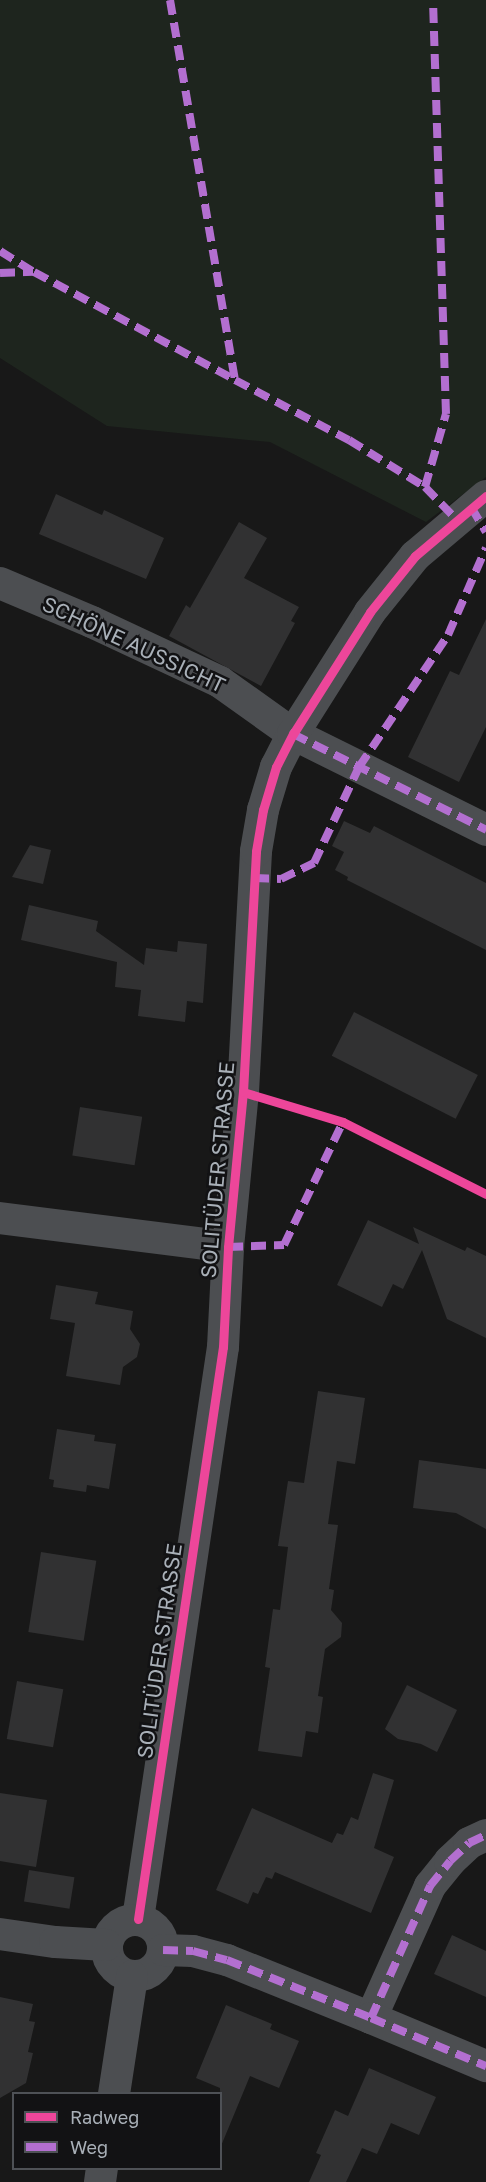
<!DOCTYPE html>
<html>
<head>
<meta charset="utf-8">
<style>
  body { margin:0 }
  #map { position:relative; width:486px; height:2182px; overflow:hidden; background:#181818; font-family:"Golos Text",sans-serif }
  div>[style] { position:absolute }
  .green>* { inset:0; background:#1e251e }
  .building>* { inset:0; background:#313132; transform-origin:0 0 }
  .minor>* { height:32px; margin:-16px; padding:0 16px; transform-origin:16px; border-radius:16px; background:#4c4e51 }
  .minor>.ring { margin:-16px; padding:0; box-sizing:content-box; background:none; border:32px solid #4c4e51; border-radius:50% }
  .quiet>* { height:8px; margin-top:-4px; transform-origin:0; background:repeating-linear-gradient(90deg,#b36fd0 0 15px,transparent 0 23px) }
  .cycleway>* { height:9px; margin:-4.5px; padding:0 4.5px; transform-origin:4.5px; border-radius:4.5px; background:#ed469a }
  span { translate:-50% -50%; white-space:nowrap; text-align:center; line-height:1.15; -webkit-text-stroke:5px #121214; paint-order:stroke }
  .street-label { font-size:21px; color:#a9b0b8 }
  .legend { position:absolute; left:12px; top:2092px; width:210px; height:78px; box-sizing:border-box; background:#121214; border:2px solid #4e5156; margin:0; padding:8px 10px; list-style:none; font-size:18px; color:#a9b0b8 }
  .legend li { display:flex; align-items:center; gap:12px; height:30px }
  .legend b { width:30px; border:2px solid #4e5156 }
</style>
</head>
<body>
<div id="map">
  <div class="green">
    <i style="clip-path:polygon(0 0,486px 0,486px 477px,426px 522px,270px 442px,107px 426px,0 358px)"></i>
  </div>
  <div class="building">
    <i style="clip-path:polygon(56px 494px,102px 515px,104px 510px,164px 538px,146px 579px,39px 534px)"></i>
    <i style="clip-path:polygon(239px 522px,267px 538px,244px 578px,299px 607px,291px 621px,295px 623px,261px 686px,169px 636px,186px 605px,190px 608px)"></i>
    <i style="clip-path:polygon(486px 619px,486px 727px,459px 782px,408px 757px,450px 671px,459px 675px)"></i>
    <i style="clip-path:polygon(344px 821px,370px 833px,374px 826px,486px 883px,486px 950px,347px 880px,348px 877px,335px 870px,344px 852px,332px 846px)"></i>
    <i style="clip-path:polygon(30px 845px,51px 850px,43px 884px,12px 877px)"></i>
    <i style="clip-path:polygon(29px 905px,98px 921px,96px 931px,144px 965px,146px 948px,177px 952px,178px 941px,207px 944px,203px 1003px,187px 1001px,185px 1022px,138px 1016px,141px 990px,115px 987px,117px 962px,21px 940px)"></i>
    <i style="left:354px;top:1012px;width:139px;height:49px;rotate:27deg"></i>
    <i style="left:80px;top:1107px;width:63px;height:49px;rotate:9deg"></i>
    <i style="clip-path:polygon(368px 1220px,419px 1244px,413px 1227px,465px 1251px,467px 1247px,486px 1256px,486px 1338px,447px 1319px,422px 1250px,403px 1289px,393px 1284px,382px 1307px,337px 1285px)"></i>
    <i style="clip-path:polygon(56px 1285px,98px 1292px,95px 1304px,133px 1311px,130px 1329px,140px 1344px,137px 1357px,123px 1367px,120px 1385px,66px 1376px,75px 1323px,50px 1319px)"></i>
    <i style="clip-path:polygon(318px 1391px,365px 1398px,355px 1464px,337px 1461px,328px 1524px,338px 1525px,329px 1589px,334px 1590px,331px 1610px,342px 1623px,341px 1637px,325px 1649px,318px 1696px,323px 1697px,318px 1733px,306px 1731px,302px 1757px,258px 1751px,270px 1668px,265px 1667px,273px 1609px,280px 1610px,288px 1547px,278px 1546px,288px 1481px,304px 1483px)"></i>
    <i style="clip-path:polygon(57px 1429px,95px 1435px,94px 1441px,116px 1444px,109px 1489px,87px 1485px,86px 1492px,53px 1487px,54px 1480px,49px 1479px)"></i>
    <i style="clip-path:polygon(419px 1460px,486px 1469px,486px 1529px,456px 1513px,413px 1508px)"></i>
    <i style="left:41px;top:1552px;width:56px;height:81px;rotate:9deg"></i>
    <i style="left:17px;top:1681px;width:47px;height:59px;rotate:10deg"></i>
    <i style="clip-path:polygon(407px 1685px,457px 1710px,437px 1752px,421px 1744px,398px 1739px,385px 1729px)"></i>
    <i style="clip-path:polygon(373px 1773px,394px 1780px,374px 1848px,394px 1857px,371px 1913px,275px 1872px,272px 1879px,266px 1877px,258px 1894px,253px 1892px,248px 1904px,216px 1890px,252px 1808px,332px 1843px,337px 1833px,343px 1835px,351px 1817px,358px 1820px)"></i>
    <i style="clip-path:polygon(0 1793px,47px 1800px,36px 1867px,0 1861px)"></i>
    <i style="left:29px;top:1870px;width:46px;height:32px;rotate:9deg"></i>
    <i style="clip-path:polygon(452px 1935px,486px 1951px,486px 1997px,434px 1974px)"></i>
    <i style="clip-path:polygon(0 1997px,33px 2004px,29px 2021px,35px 2022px,28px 2052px,33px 2053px,26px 2083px,0 2098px)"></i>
    <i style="clip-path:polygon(226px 2005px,272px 2024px,270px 2029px,299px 2041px,279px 2088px,250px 2076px,221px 2146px,220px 2088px,196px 2078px)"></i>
    <i style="clip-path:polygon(369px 2068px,436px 2097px,419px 2135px,391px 2123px,377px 2154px,362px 2148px,346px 2182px,309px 2182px,321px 2155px,316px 2153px,335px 2110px,348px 2116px)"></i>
  </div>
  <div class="minor">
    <i style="left:0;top:583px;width:100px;rotate:23deg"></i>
    <i style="left:92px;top:622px;width:141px;rotate:25.1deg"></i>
    <i style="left:220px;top:682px;width:90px;rotate:35.5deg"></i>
    <i style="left:293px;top:734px;width:216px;rotate:26.4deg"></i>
    <i style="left:0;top:1218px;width:230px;rotate:7.2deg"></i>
    <i style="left:138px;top:1919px;width:578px;rotate:-81.55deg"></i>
    <i style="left:223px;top:1347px;width:100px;rotate:-87.1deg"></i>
    <i style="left:228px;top:1247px;width:156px;rotate:-84.5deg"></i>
    <i style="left:243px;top:1092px;width:241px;rotate:-86.9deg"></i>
    <i style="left:256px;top:851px;width:42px;rotate:-80.3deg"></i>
    <i style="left:263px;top:810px;width:45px;rotate:-73.2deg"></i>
    <i style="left:276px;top:767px;width:37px;rotate:-63deg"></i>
    <i style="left:293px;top:734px;width:144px;rotate:-57.7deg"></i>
    <i style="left:370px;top:612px;width:72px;rotate:-51.2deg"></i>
    <i style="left:415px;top:556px;width:93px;rotate:-40.2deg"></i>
    <i class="ring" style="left:107px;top:1920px;width:24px;height:24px"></i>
    <i style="left:0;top:1934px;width:56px;rotate:8.3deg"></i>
    <i style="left:55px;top:1942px;width:51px;rotate:3.4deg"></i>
    <i style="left:163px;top:1950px;width:30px;rotate:2deg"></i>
    <i style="left:193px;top:1951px;width:35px;rotate:15deg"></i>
    <i style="left:227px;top:1960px;width:155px;rotate:21.9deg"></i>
    <i style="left:371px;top:2018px;width:145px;rotate:-65.9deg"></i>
    <i style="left:430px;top:1886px;width:32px;rotate:-51deg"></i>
    <i style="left:450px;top:1861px;width:26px;rotate:-43deg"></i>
    <i style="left:469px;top:1843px;width:19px;rotate:-25deg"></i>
    <i style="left:371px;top:2018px;width:125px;rotate:22.7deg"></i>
    <i style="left:114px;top:2094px;width:119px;rotate:-81.3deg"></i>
    <i style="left:100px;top:2182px;width:14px;rotate:-82deg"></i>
  </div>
  <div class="quiet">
    <i style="left:170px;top:0;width:386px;rotate:80.3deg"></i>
    <i style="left:235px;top:380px;width:129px;rotate:27.8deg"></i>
    <i style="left:349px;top:440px;width:89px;rotate:31.7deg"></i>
    <i style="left:425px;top:487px;width:45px;rotate:45.9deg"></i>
    <i style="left:0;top:251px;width:40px;rotate:32deg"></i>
    <i style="left:34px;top:272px;width:228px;rotate:28.2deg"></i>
    <i style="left:0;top:273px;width:33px;rotate:-2deg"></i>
    <i style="left:425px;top:487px;width:76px;rotate:-74deg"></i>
    <i style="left:446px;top:414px;width:414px;rotate:-91.8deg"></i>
    <i style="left:471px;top:507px;width:29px;rotate:59deg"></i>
    <i style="left:295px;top:731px;width:4px;rotate:124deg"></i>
    <i style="left:293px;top:734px;width:216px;rotate:26.4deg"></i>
    <i style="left:254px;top:878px;width:27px;rotate:2deg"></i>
    <i style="left:281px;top:879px;width:37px;rotate:-26deg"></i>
    <i style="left:314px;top:863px;width:106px;rotate:-64.9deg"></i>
    <i style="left:359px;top:767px;width:159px;rotate:-56deg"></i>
    <i style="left:448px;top:635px;width:95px;rotate:-66.4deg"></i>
    <i style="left:228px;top:1247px;width:56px;rotate:-2deg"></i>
    <i style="left:284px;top:1245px;width:136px;rotate:-64.4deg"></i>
    <i style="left:163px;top:1950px;width:30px;rotate:2deg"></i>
    <i style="left:193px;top:1951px;width:35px;rotate:15deg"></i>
    <i style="left:227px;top:1960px;width:155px;rotate:21.9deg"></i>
    <i style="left:371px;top:2018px;width:145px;rotate:-65.9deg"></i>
    <i style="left:430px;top:1886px;width:32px;rotate:-51deg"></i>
    <i style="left:450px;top:1861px;width:26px;rotate:-43deg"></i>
    <i style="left:469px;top:1843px;width:19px;rotate:-25deg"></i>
    <i style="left:371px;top:2018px;width:125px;rotate:22.7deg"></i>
  </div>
  <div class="cycleway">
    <i style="left:243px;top:1092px;width:104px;rotate:16.7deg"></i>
    <i style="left:343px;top:1122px;width:160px;rotate:26.7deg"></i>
    <i style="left:138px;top:1919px;width:578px;rotate:-81.55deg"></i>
    <i style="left:223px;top:1347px;width:100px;rotate:-87.1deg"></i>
    <i style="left:228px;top:1247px;width:156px;rotate:-84.5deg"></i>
    <i style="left:243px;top:1092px;width:241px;rotate:-86.9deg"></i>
    <i style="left:256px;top:851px;width:42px;rotate:-80.3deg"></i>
    <i style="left:263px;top:810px;width:45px;rotate:-73.2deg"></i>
    <i style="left:276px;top:767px;width:37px;rotate:-63deg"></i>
    <i style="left:293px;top:734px;width:144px;rotate:-57.7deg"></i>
    <i style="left:370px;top:612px;width:72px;rotate:-51.2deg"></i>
    <i style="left:415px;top:556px;width:93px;rotate:-40.2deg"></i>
  </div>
  <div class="street-label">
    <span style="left:134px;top:644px;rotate:25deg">SCHÖNE AUSSICHT</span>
    <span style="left:217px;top:1170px;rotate:-85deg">SOLITÜDER STRASSE</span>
    <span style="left:159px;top:1651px;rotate:-82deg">SOLITÜDER STRASSE</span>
  </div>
  <ul class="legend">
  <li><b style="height:8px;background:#ed469a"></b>Radweg</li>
  <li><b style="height:8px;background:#b36fd0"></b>Weg</li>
  </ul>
</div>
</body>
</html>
